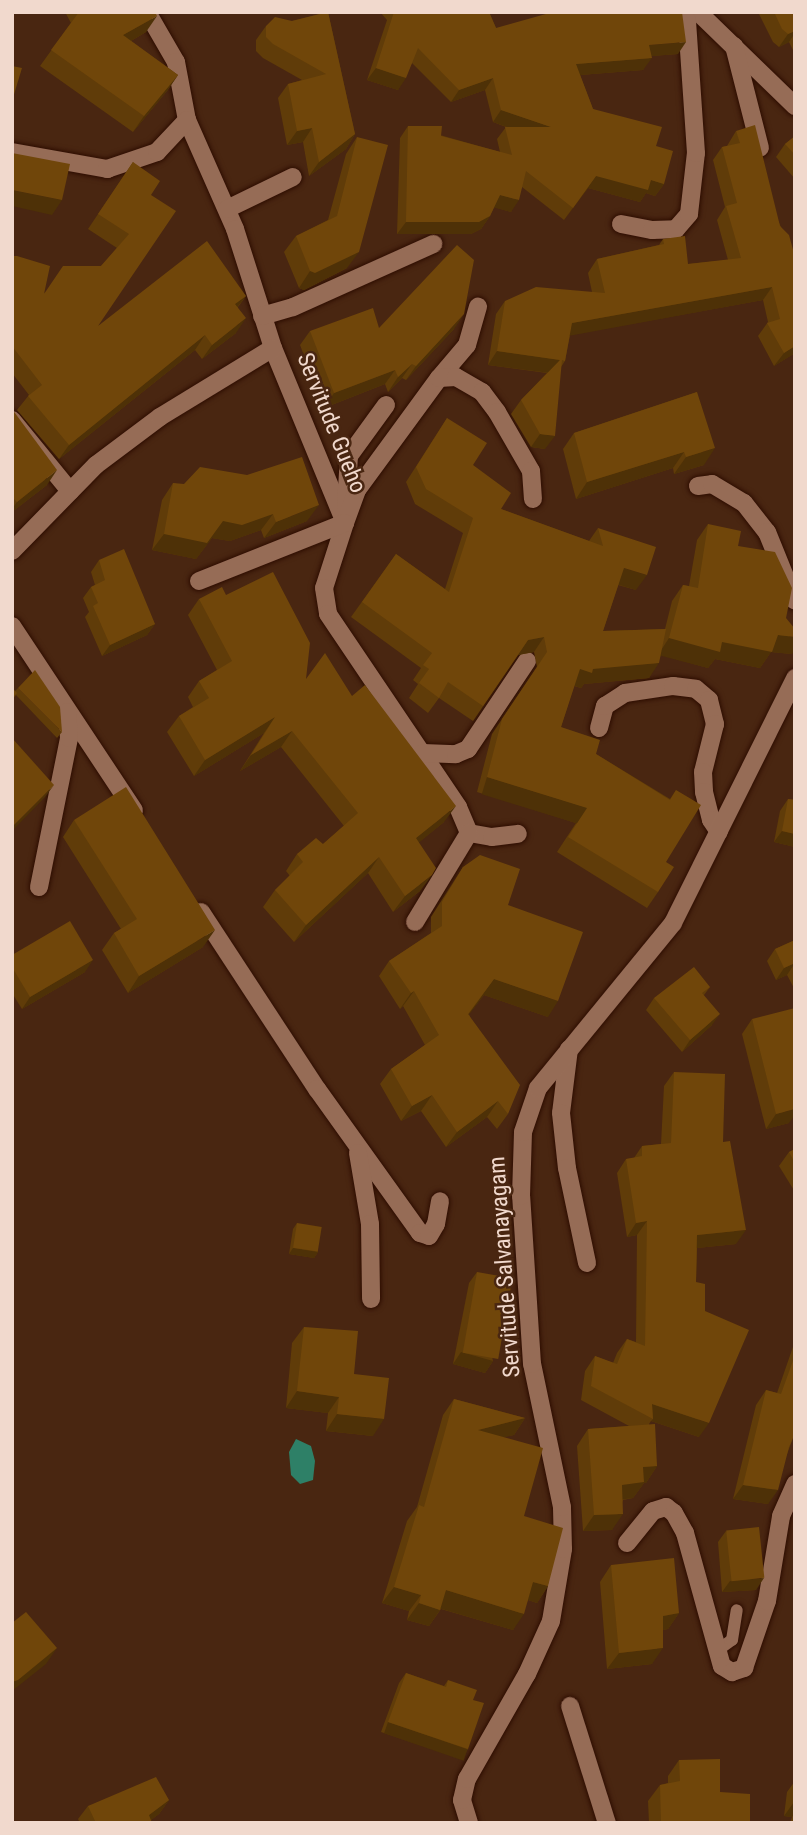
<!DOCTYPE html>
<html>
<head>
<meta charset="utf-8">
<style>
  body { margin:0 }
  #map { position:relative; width:807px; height:1835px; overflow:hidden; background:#492611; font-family:"Roboto Condensed",sans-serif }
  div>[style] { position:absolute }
  .water>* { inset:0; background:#2e8067 }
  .roads { filter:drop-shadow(0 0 2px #2e0d00) drop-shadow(0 0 2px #2e0d00) }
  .lane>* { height:12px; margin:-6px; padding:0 6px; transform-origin:6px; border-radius:6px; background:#966c56 }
  .street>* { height:18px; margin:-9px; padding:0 9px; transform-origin:9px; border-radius:9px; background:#966c56 }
  .wall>* { inset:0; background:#603c09 }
  .shaded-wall>* { inset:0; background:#4e3107; transform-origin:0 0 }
  .building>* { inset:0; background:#70460a; transform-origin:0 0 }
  span { translate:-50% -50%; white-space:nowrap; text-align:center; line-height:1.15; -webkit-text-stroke:5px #492611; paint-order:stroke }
  .street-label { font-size:23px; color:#f1d9cd }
  .frame { position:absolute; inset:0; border:14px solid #f1d9cd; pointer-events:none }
</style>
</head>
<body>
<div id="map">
  <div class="water">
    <i style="clip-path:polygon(296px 1439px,311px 1446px,315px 1461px,313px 1480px,300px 1484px,291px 1475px,289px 1452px)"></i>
  </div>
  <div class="roads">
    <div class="lane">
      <i style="left:718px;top:1650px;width:17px;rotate:-36deg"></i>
      <i style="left:732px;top:1640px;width:30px;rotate:-81deg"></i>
    </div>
    <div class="street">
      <i style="left:147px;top:12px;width:58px;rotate:59.9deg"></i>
      <i style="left:176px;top:62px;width:59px;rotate:79.3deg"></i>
      <i style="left:187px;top:120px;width:119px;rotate:66.2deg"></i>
      <i style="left:235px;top:229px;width:125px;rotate:72.3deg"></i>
      <i style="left:273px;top:348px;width:189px;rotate:67.6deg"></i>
      <i style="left:345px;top:523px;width:68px;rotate:107.9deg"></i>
      <i style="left:324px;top:588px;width:26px;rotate:81deg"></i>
      <i style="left:328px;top:614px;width:233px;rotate:56deg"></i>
      <i style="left:458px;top:807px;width:28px;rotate:67deg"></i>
      <i style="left:698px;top:12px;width:135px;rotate:44.1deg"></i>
      <i style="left:734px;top:46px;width:105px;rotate:75.7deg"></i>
      <i style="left:12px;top:152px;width:97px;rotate:10.1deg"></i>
      <i style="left:107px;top:169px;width:53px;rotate:-18.8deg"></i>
      <i style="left:157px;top:152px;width:44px;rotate:-46.8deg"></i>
      <i style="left:227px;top:209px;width:73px;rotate:-25.9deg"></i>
      <i style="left:621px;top:224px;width:32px;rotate:11deg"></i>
      <i style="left:652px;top:230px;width:24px;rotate:-2deg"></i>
      <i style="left:676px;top:229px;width:20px;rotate:-49deg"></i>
      <i style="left:689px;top:214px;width:61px;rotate:-83.5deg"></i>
      <i style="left:696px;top:153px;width:132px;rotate:-93.9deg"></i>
      <i style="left:687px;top:21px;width:10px;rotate:-114deg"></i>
      <i style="left:262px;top:316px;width:32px;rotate:-16deg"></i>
      <i style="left:293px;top:307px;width:154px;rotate:-24.2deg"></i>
      <i style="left:439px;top:378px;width:43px;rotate:-49.7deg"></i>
      <i style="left:467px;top:345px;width:40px;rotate:-74deg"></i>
      <i style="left:12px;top:420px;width:92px;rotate:50.8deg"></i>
      <i style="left:698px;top:486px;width:14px;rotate:-8deg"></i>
      <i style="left:712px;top:484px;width:37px;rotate:31deg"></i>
      <i style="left:744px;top:503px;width:37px;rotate:52deg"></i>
      <i style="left:767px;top:532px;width:74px;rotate:67.9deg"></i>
      <i style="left:346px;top:506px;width:50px;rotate:-86.6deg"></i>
      <i style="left:349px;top:456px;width:63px;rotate:-54deg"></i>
      <i style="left:345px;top:523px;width:35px;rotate:-70deg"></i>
      <i style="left:357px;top:490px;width:139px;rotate:-53.8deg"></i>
      <i style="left:439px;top:378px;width:17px;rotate:-3deg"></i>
      <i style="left:456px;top:377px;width:30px;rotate:30deg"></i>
      <i style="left:482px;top:392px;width:25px;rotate:53deg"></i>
      <i style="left:497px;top:412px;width:68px;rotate:60deg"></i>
      <i style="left:531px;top:471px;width:28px;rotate:86deg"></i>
      <i style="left:12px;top:551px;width:120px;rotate:-45.7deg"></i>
      <i style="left:96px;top:465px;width:80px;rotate:-36.9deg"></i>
      <i style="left:160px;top:417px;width:132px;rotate:-31.4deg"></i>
      <i style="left:199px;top:581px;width:157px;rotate:-21.7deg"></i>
      <i style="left:12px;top:626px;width:221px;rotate:56.5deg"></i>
      <i style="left:599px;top:728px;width:23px;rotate:-75deg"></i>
      <i style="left:605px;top:706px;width:24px;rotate:-33deg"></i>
      <i style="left:625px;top:693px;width:49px;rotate:-8.3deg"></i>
      <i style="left:673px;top:686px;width:23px;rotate:7deg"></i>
      <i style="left:696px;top:689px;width:17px;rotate:40deg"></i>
      <i style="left:709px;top:700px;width:25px;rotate:76deg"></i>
      <i style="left:715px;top:724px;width:49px;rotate:104deg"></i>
      <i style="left:703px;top:772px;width:20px;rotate:87deg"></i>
      <i style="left:704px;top:792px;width:29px;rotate:76deg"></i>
      <i style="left:711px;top:820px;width:14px;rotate:56deg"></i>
      <i style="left:423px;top:753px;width:33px;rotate:2deg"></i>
      <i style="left:456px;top:754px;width:13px;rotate:-23deg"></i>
      <i style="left:468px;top:749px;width:106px;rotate:-56.2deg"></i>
      <i style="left:469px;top:833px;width:23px;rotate:10deg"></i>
      <i style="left:492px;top:837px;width:26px;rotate:-7deg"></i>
      <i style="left:39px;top:887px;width:152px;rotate:-78.6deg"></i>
      <i style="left:69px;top:738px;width:26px;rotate:-94deg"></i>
      <i style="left:201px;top:912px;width:212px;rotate:56.8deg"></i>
      <i style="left:317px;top:1089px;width:177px;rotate:54.4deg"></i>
      <i style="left:420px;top:1233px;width:9px;rotate:18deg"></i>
      <i style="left:429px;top:1236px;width:14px;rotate:-60deg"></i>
      <i style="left:436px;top:1224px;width:23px;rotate:-80deg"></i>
      <i style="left:415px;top:922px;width:104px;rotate:-58.8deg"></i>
      <i style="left:569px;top:1049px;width:64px;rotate:97.1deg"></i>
      <i style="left:561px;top:1113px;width:55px;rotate:83.8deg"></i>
      <i style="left:567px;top:1168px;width:97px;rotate:78.1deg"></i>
      <i style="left:358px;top:1153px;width:72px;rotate:80.4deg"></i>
      <i style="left:370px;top:1224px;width:75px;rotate:89.2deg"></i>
      <i style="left:627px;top:1543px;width:41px;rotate:-50.9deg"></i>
      <i style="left:653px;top:1511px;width:14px;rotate:-17deg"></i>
      <i style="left:666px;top:1507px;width:10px;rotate:37deg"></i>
      <i style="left:674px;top:1513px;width:23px;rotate:61deg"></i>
      <i style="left:685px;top:1533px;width:138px;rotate:74.5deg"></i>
      <i style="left:722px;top:1666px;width:12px;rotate:31deg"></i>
      <i style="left:732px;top:1672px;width:13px;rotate:-18deg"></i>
      <i style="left:744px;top:1668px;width:71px;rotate:-71.1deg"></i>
      <i style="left:767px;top:1601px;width:86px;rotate:-80.6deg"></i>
      <i style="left:781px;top:1516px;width:35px;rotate:-66deg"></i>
      <i style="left:570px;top:1706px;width:123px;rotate:72.5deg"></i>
      <i style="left:469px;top:1823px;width:24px;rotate:-107deg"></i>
      <i style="left:462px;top:1800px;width:22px;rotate:-77deg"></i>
      <i style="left:467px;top:1779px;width:121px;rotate:-60.3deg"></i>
      <i style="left:527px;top:1674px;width:58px;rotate:-65.6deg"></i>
      <i style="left:551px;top:1621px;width:73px;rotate:-80.5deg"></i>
      <i style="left:563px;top:1549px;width:42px;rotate:-91.4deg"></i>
      <i style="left:562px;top:1507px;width:146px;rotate:-101.8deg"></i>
      <i style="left:532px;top:1364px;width:168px;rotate:-93.7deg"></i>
      <i style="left:521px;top:1196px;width:64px;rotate:-88.2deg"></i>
      <i style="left:523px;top:1132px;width:46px;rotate:-71.2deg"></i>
      <i style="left:538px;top:1088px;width:213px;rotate:-50.7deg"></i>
      <i style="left:673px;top:923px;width:274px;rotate:-63.5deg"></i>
    </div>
  </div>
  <div class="wall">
    <i style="clip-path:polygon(65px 12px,155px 12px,146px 32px,131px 41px,178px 75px,167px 91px,133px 132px,40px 66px,71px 23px)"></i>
    <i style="clip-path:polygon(328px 12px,355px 134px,346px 149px,309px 176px,303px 142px,287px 145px,278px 98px,288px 84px,302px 80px,263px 58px,256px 51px,256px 40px,266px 26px,292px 21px)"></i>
    <i style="clip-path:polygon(380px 12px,489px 12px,496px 28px,678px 54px,651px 56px,643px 70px,580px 75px,593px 109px,656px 146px,664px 184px,655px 196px,646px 193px,640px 202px,588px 188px,564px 220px,522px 187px,511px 212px,494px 207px,490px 216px,481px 229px,471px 234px,397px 234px,400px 138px,408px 126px,500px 152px,497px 139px,506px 127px,493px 122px,485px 90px,451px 102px,412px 63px,398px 90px,367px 80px,387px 20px)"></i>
    <i style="clip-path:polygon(758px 12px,795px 12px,795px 54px,789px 42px,779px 47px,773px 42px)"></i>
    <i style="clip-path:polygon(736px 131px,795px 257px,795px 353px,774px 366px,758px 336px,768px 322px,763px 300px,570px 335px,565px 361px,561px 367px,545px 449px,531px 447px,511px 414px,521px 400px,547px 373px,488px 365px,496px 314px,505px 301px,592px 292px,588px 273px,597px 259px,659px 245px,663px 239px,688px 264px,728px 260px,717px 220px,725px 207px,713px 160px,722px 147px,727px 146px)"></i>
    <i style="clip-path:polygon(795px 136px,795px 179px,776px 157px,785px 144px)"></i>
    <i style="clip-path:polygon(357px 137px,347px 268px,304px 290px,299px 288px,284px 252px,296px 236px,328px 220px,346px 154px)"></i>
    <i style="clip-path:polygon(133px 162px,151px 195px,98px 326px,246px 296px,238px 307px,236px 333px,202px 359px,195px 350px,59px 459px,17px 410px,29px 395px,12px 373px,12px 256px,44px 293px,101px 266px,117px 248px,88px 229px)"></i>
    <i style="clip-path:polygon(379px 328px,454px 329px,406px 380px,402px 378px,388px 392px,385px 384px,324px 408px,300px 345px,310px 331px)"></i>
    <i style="clip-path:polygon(697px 392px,704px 465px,674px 474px,673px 468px,576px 499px,563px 449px,574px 433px)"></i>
    <i style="clip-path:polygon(12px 409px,47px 485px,12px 512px)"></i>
    <i style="clip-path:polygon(447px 418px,473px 465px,501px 509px,589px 541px,598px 528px,636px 590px,618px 585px,603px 631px,665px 629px,672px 601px,683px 585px,689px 586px,697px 540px,708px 524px,738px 546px,786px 618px,792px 654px,771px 652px,760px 668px,715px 659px,708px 668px,661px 655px,649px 678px,584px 684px,581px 688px,574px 686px,561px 727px,596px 754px,670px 799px,676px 790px,666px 862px,658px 892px,647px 908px,557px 852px,576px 823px,477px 792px,492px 734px,537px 667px,534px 652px,518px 655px,473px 721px,439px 698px,428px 713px,409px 698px,418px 684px,413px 680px,421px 668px,351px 617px,396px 554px,445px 589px,463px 533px,415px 504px,406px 482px)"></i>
    <i style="clip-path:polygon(173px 483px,307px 521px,264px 538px,261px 530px,230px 541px,212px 538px,196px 559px,152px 550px,162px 500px)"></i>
    <i style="clip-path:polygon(99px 560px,155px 624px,147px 635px,102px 656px,85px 617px,89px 612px,83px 598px,91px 587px,95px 585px,91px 572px)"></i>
    <i style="clip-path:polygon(226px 595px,306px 679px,352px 696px,444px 822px,419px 842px,420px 891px,393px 912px,368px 873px,294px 942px,263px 907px,275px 890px,290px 876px,286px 871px,297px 854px,323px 844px,344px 826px,281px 747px,240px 771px,264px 733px,194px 776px,167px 732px,179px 716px,193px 707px,188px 697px,199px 681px,217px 670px,188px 615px,199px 599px)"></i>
    <i style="clip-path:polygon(12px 688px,15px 691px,18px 688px,62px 732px,57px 738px,16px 695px,12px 700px)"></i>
    <i style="clip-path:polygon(788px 799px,795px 800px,795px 847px,774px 842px,780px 811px)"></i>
    <i style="clip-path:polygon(74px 820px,203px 947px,128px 993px,102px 950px,114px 933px,121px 929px,63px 837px)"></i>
    <i style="clip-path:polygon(463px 867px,508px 905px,548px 1017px,484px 995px,469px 1014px,508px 1114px,497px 1129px,487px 1117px,446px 1147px,421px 1111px,401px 1121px,380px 1084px,391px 1069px,425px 1045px,403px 1006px,400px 1009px,379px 976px,389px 961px,431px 933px,431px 917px)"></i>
    <i style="clip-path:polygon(795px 940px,795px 990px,787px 975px,776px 980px,767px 961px,775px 949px)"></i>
    <i style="clip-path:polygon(12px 955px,85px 972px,22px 1009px,12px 993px)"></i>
    <i style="clip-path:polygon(710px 987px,704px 995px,712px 1025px,682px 1052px,646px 1010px,654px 998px)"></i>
    <i style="clip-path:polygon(752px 1019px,789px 1123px,766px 1129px,742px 1034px)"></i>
    <i style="clip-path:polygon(674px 1072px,723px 1142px,736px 1244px,697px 1248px,696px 1282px,699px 1437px,651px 1421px,649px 1424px,657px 1466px,646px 1483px,644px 1483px,633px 1498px,623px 1500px,612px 1530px,583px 1531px,577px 1446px,588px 1429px,629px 1426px,581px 1400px,585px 1371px,595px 1356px,613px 1363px,617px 1353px,627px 1339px,636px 1342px,637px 1235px,627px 1237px,617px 1173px,626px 1159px,634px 1158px,642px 1146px,661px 1144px,664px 1086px)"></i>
    <i style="clip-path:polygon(795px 1149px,795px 1192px,779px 1166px,789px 1152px)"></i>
    <i style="clip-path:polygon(297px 1223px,318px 1252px,314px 1258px,289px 1254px,293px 1229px)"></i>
    <i style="clip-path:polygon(477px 1272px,493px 1361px,485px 1373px,453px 1364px,469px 1283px)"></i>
    <i style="clip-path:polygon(304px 1327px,354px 1374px,373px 1436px,326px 1431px,328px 1413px,286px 1408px,292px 1343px)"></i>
    <i style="clip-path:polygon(795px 1341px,795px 1433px,768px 1504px,733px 1499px,756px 1405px,766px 1390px,777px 1393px)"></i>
    <i style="clip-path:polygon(454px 1399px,525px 1418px,514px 1435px,503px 1437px,524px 1516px,548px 1586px,537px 1603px,528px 1600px,513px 1630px,441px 1609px,429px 1626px,407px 1620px,409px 1611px,382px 1603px,407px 1521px,417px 1507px,443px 1415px)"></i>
    <i style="clip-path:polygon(726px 1531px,756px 1590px,722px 1592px,718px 1542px)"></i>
    <i style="clip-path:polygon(611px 1565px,679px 1613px,668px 1629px,663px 1630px,652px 1664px,607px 1669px,600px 1582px)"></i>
    <i style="clip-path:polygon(406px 1673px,444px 1686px,448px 1680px,468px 1749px,461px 1759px,381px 1732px,399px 1683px)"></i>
    <i style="clip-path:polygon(679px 1760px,750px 1823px,649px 1823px,648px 1801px,660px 1785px,668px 1783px,668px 1776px)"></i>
    <i style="clip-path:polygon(795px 1781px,795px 1823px,790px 1823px,792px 1817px,784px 1816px,787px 1792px)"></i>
    <i style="clip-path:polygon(169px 1800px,159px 1814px,151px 1820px,152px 1823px,80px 1823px,78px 1819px,88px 1806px)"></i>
  </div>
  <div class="shaded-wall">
    <i style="clip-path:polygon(157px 16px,146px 32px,112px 52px,123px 35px)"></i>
    <i style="clip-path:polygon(795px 31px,795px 33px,789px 42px,779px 47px,788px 34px)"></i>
    <i style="clip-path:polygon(686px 42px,678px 54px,641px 57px,649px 45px)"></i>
    <i style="clip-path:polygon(652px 58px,643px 70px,568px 76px,576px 64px)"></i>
    <i style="clip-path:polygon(376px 68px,406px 78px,398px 90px,367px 80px)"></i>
    <i style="clip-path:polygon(178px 75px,167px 91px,133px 132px,144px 116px)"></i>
    <i style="clip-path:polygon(493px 78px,485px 90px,451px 102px,459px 90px)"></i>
    <i style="clip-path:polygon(501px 110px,551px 127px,543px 140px,493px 122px)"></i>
    <i style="clip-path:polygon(312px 128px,303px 142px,287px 145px,297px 131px)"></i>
    <i style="clip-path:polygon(355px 134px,346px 149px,309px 176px,319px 162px)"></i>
    <i style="clip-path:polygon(596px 176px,651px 180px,664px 184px,655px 196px,646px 193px,640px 202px,588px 188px,564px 220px)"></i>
    <i style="clip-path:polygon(12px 190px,62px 200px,52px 215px,12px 206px)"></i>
    <i style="clip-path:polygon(500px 195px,519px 200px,511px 212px,492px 207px)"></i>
    <i style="clip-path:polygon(490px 216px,481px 229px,471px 234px,397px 234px,406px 222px)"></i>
    <i style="clip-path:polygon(359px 252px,347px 268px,304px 290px,299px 288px,310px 271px)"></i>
    <i style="clip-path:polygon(772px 287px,763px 300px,563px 337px,572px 323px)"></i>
    <i style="clip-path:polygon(246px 296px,235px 310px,235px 304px)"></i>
    <i style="clip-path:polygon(464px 314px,454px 329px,406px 380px,416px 366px)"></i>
    <i style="clip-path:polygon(246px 318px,236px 333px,202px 359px,212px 345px)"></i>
    <i style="clip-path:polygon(205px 335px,195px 350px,59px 459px,69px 445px)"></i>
    <i style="clip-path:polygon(795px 346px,795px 353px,774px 366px,784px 353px)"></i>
    <i style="clip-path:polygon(497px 351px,560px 360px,550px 373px,488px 365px)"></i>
    <i style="clip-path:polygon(412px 364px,402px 378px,388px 392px,398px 377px)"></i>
    <i style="clip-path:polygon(395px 370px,385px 384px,324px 408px,334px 393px)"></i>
    <i style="clip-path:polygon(540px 434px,555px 436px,545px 449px,531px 447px)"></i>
    <i style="clip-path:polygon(715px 448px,704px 465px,674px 474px,686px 457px)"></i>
    <i style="clip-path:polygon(684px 452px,673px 468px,576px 499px,587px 482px)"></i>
    <i style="clip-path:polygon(57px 470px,47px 485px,12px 512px,12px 509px,17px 502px)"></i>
    <i style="clip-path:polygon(319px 505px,307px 521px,264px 538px,276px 522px)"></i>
    <i style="clip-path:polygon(273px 514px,261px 530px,230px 541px,212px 538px,196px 559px,152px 550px,164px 534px,223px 521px)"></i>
    <i style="clip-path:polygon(624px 568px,647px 575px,636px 590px,613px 583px)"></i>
    <i style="clip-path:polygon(155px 624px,147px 635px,102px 656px,110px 645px)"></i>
    <i style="clip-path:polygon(778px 635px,795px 637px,795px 650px,792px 654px,771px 652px,760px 668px,715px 659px,708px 668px,658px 655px,669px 638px,722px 642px)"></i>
    <i style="clip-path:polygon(544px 637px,534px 652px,518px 655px,528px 640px)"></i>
    <i style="clip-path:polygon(659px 663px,649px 678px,584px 684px,581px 688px,569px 684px,580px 669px)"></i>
    <i style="clip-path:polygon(275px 717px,264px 733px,194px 776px,205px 760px)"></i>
    <i style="clip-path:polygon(292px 731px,281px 747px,240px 771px,251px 755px)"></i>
    <i style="left:487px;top:777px;width:105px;height:18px;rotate:17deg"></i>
    <i style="clip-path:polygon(54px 785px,45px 797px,12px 831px,12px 827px)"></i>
    <i style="clip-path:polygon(456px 806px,444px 822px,405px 854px,416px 838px)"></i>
    <i style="clip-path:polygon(782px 831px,795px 834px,795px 847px,774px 842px)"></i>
    <i style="clip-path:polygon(379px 857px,368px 873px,294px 942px,306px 925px)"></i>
    <i style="clip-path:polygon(432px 875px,420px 891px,393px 912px,405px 896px)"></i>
    <i style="clip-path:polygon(215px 930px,203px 947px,128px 993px,139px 976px)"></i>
    <i style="clip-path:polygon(93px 960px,85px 972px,22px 1009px,30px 997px)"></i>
    <i style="clip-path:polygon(795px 963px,787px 975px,776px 980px,784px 968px)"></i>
    <i style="clip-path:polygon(494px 979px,558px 1001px,548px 1017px,484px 995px,458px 1029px)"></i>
    <i style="clip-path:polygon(414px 991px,403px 1006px,400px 1009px,411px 993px)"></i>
    <i style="clip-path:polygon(720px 1014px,712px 1025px,682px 1052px,690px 1040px)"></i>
    <i style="clip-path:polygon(432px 1095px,421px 1111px,401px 1121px,412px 1106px)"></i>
    <i style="clip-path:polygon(498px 1101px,487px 1117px,446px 1147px,457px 1132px)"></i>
    <i style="clip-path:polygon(795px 1109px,795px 1115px,789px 1123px,766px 1129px,776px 1114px)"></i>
    <i style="clip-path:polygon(647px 1221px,637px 1235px,627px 1237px,636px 1223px)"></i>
    <i style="clip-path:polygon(746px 1230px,736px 1244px,687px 1249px,697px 1235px)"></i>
    <i style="clip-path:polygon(293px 1248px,318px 1252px,314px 1258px,289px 1254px)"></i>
    <i style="clip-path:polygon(461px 1352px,493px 1361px,485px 1373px,453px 1364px)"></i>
    <i style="clip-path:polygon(297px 1391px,339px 1397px,328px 1413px,286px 1408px)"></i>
    <i style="clip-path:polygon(652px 1404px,709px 1423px,699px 1437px,651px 1421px,653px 1419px)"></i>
    <i style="clip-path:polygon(337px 1414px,384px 1419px,373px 1436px,326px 1431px)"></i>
    <i style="clip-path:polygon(525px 1418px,514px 1435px,466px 1446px,478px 1430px)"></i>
    <i style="clip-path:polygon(657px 1466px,646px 1483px,644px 1483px,633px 1498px,611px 1501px,622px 1485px,643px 1467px)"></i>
    <i style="clip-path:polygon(743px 1485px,778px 1490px,768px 1504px,733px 1499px)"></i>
    <i style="clip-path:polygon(623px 1514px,612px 1530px,583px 1531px,594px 1515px)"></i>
    <i style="clip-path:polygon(764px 1578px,756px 1590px,722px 1592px,730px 1581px)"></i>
    <i style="clip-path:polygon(533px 1582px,548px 1586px,537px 1603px,522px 1598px)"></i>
    <i style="clip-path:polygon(394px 1587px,421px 1595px,409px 1611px,382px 1603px)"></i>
    <i style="clip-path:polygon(446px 1590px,524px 1614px,513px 1630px,435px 1607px)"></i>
    <i style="clip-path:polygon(419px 1603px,440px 1610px,429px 1626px,407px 1620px)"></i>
    <i style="clip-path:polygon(679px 1613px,668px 1629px,652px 1632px,663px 1616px)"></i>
    <i style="clip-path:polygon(57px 1648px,46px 1664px,12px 1691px,12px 1682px)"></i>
    <i style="clip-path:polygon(663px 1648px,652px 1664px,607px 1669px,619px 1653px)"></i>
    <i style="left:388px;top:1722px;width:84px;height:12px;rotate:19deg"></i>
    <i style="clip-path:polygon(169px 1800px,159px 1814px,147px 1823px,149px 1815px)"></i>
    <i style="clip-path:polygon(794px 1802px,795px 1813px,792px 1817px,784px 1816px)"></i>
  </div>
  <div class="building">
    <i style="clip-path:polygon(79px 12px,155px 12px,157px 16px,123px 35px,178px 75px,144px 116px,51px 50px)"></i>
    <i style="clip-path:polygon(328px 12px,355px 134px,319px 162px,312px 128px,297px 131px,288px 84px,326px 74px,273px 44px,266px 37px,266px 26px,275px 17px,292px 21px)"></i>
    <i style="clip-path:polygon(394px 12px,489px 12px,496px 28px,553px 12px,682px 12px,686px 42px,649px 45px,652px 58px,576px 64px,593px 109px,662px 127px,656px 146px,673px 151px,664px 184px,651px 180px,648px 190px,596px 176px,573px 208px,526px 171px,519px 200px,500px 195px,490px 216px,479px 222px,406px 222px,408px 126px,442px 126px,441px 136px,512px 155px,505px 127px,551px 127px,501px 110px,493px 78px,459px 90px,418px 48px,406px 78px,376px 68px)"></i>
    <i style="clip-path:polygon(774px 12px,795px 12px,795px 31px,788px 34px,782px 29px)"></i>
    <i style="clip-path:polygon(12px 66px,22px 68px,12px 101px)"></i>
    <i style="clip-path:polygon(755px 125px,780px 226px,789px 235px,795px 257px,795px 346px,784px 353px,767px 323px,780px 319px,772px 287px,572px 323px,565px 361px,562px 360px,555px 436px,540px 434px,521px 400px,560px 360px,497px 351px,505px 301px,536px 287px,605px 293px,597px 259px,664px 244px,663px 239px,685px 236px,688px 264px,741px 258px,726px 206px,737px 203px,722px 147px,740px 143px,736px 131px)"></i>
    <i style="clip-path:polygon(795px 136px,795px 155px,785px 144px)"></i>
    <i style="clip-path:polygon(357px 137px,388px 145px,359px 252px,315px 273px,310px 271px,296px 236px,337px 216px)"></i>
    <i style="clip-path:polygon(12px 153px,70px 164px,62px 200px,12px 190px)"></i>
    <i style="clip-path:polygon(133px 162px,160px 181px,151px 195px,176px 211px,98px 326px,207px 241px,246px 296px,235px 304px,246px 318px,212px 345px,205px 335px,69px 445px,28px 396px,42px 385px,12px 346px,12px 256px,17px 256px,50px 266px,44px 294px,63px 266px,101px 266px,129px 234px,98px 214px)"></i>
    <i style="clip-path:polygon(457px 245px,474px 260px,464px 314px,416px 366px,412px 364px,398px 377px,395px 370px,334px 393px,310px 331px,373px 308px,379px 328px)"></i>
    <i style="clip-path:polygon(697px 392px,715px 448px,686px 457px,684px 452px,587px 482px,574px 433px)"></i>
    <i style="clip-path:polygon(12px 409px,57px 470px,17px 502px,12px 497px)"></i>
    <i style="clip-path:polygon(447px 418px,487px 443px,473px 465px,511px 493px,501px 509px,603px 546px,598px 528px,656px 547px,647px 575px,624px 568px,603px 631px,666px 629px,659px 663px,593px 669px,592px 673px,580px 669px,561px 727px,600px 740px,596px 754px,670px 800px,676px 790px,701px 805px,666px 862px,674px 867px,658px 892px,568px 837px,587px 808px,487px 777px,502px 719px,547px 652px,544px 637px,528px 640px,483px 706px,448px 682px,439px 698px,419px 683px,429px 669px,423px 665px,432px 653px,362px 602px,396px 554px,449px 592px,473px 518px,426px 489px,416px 467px)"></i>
    <i style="clip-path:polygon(302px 457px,319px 505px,276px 522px,273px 514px,242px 525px,223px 521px,207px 543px,164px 534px,173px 483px,184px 484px,200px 467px,247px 475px)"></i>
    <i style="clip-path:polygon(708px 524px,741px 531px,738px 546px,775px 552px,792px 588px,786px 618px,795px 629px,795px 637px,778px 635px,772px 652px,722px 642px,720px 652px,669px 638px,683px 585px,698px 588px)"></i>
    <i style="clip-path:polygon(124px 549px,155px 624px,110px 645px,93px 606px,98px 603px,91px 587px,105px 580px,99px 560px)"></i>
    <i style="clip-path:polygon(273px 572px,310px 643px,306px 679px,325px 653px,352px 696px,365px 685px,456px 806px,416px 838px,436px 868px,432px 875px,405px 896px,379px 857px,306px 925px,275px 890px,303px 862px,297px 854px,316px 838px,323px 844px,358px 813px,292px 731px,251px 755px,275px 717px,205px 760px,179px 716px,209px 698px,199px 681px,232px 661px,199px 599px,222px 587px,226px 595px)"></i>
    <i style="clip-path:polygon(35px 670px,60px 707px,62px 732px,18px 688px)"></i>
    <i style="clip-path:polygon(12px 688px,17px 693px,12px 698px)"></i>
    <i style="clip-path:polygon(12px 738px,54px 785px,12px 827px)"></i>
    <i style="clip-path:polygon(126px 787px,215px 930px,139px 976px,114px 933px,137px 919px,74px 820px)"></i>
    <i style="clip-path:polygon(788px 799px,795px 800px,795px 834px,782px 831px)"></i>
    <i style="clip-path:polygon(480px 855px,520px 869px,508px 905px,583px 932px,558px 1001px,494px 979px,468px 1014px,520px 1085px,508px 1114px,498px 1101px,457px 1132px,432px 1095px,412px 1106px,391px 1069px,439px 1035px,414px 991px,411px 993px,389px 961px,442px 926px,442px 902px,463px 867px)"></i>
    <i style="clip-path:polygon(70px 921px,93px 960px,30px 997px,12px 967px,12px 955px)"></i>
    <i style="clip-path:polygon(795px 940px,795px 963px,784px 968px,775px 949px)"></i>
    <i style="clip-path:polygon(694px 967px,710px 987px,702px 993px,720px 1014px,690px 1040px,654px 998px)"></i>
    <i style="clip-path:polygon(795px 1008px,795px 1083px,793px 1083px,795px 1091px,795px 1109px,776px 1114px,752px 1019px)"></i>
    <i style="clip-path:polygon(674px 1072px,725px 1074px,723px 1142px,730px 1141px,746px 1230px,697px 1235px,696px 1282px,705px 1284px,705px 1311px,749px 1330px,709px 1423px,652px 1404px,653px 1419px,591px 1386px,595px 1356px,617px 1364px,627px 1339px,645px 1346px,647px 1221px,636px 1223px,626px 1159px,642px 1156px,642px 1146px,671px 1143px)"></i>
    <i style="clip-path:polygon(795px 1149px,795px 1163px,789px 1152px)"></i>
    <i style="left:297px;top:1223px;width:25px;height:25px;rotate:9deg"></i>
    <i style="left:477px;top:1272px;width:36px;height:82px;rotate:10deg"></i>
    <i style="clip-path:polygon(304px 1327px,358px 1331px,354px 1374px,389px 1378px,384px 1419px,337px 1414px,339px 1397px,297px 1391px)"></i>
    <i style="clip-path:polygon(795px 1355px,795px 1433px,789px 1447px,778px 1490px,743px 1485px,766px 1390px,781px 1394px)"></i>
    <i style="clip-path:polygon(454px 1399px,525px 1418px,478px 1430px,543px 1448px,524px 1516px,563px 1528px,548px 1586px,533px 1582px,524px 1614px,446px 1590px,440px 1610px,419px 1603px,421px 1595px,394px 1587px,419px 1505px,424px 1507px)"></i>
    <i style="clip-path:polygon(655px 1424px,657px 1466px,643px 1467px,644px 1482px,622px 1485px,623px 1514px,594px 1515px,588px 1429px)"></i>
    <i style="left:759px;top:1527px;width:51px;height:33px;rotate:84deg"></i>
    <i style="clip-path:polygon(674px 1558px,679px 1613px,663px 1616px,663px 1648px,619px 1653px,611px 1565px)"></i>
    <i style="clip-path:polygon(26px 1612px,57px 1648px,18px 1680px,12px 1682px,12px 1623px)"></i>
    <i style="clip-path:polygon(406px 1673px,446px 1687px,448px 1680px,477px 1690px,473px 1700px,484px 1703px,468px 1749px,388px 1722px)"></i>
    <i style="clip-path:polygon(720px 1759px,720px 1792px,750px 1794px,750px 1823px,661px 1823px,660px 1785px,680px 1781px,679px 1760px)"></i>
    <i style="clip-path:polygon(156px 1777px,169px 1800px,149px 1815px,152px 1823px,96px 1823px,88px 1806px)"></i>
  </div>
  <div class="street-label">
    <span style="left:331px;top:423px;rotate:68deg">Servitude Gueho</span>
    <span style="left:505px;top:1267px;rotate:-94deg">Servitude Salvanayagam</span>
  </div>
  <div class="frame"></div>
</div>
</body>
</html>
